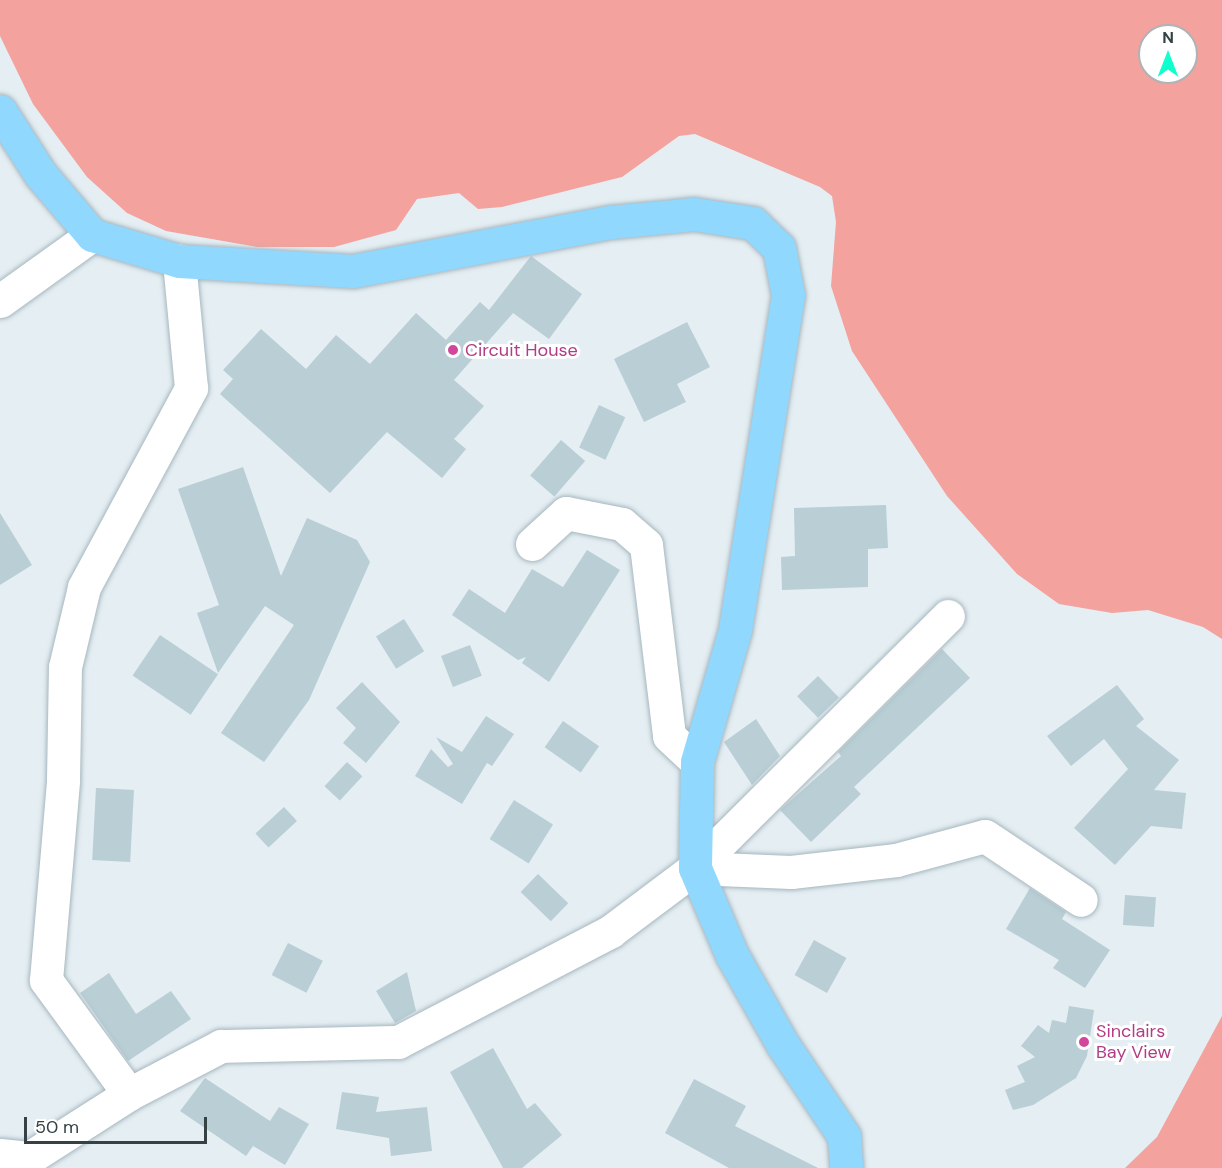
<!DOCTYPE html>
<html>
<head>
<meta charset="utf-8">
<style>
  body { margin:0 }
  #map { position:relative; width:1222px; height:1168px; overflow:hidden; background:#e4eef3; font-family:"DM Sans",sans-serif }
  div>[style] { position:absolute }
  .water>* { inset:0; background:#f3a29e }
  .building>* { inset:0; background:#b9ced5; transform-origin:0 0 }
  .roads { filter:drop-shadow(0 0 2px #a7b7bf) drop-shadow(0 0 2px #a7b7bf) }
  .minor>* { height:33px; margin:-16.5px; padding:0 16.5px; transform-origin:16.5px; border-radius:16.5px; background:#fff }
  .major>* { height:33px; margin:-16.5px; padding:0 16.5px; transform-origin:16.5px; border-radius:16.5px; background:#91d8ff }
  .dots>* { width:16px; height:16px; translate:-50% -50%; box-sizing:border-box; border:3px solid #fff; border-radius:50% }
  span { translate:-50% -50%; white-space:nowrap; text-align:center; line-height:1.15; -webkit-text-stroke:6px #fff; paint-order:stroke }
  .hotel-label { font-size:18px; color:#b23c85 }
  .left { translate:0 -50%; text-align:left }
  .north { position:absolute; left:1138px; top:24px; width:60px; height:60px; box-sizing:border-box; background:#fff; border:2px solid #aeb3b5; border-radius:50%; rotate:0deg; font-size:16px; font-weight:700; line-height:24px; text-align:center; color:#344145 }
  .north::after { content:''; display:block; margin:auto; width:21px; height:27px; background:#0fffce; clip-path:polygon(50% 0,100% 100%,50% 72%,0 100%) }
  .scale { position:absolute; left:24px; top:1117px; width:183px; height:27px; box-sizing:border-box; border:3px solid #344145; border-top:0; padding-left:8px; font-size:18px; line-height:21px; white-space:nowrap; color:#344145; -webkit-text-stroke:4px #fff; paint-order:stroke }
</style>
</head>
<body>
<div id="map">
  <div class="water">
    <i style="clip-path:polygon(evenodd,0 0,1222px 0,1222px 639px,1203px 627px,1148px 610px,1112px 613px,1059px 604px,1017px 574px,947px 496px,852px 351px,831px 286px,836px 222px,832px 196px,820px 187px,695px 134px,679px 136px,622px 177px,502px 207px,478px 209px,459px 193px,417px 199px,396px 230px,334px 247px,257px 247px,166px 231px,127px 213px,87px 177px,33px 104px,0 36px,0 0,1150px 36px,1186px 36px,1186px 72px,1150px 72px,1150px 36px)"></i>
    <i style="clip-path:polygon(1222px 1016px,1222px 1168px,1125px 1168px,1157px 1137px)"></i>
  </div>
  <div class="building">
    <i style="clip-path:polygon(531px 256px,582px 294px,549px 339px,513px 313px,454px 380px,484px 406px,454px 439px,466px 449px,442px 478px,387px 432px,330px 493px,220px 394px,233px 379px,223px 370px,261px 329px,306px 369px,336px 335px,370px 364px,416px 313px,446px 340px,480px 302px,489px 310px)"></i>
    <i style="clip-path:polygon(687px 322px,710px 367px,677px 384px,686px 402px,644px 422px,614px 359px)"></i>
    <i style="left:599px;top:405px;width:29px;height:47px;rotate:25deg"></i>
    <i style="left:561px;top:440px;width:32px;height:47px;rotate:41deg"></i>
    <i style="clip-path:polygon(243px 467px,281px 576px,307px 518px,357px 540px,370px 562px,309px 700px,264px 762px,221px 733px,294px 625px,265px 606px,218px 673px,197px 613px,219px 605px,178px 489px)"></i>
    <i style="clip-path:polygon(886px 505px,888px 548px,868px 549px,868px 587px,782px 590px,781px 557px,795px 556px,794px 508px)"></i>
    <i style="clip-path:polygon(0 513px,32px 565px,0 585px)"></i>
    <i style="clip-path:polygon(587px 550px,620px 570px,549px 682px,522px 663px,526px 657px,518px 660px,452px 615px,469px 589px,505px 613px,532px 569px,563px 587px)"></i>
    <i style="left:404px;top:619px;width:38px;height:33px;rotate:58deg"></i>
    <i style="left:160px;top:635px;width:70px;height:49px;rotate:34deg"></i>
    <i style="left:470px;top:645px;width:33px;height:31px;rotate:69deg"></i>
    <i style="clip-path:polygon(942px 649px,970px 678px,854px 787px,861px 794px,811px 842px,780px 810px,841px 756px,838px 752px)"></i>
    <i style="left:818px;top:676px;width:30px;height:29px;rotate:46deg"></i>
    <i style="clip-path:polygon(362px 682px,400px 722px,366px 763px,343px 743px,356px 728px,336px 708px)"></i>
    <i style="clip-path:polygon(1117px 685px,1144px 719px,1136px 726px,1179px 760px,1154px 790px,1186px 793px,1182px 829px,1151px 826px,1115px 865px,1074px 828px,1128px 769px,1104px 739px,1071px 766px,1047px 736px)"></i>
    <i style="clip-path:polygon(486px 716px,514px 734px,492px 766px,487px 763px,462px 804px,415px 776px,431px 749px,448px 767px,453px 764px,436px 737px,462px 752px)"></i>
    <i style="clip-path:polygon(756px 719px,780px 756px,752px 785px,724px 742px)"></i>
    <i style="left:563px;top:721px;width:44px;height:32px;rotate:35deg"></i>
    <i style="left:347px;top:762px;width:21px;height:33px;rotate:43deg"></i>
    <i style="left:96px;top:788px;width:38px;height:72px;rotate:3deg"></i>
    <i style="left:514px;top:800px;width:46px;height:46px;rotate:32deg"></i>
    <i style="left:284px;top:807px;width:19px;height:39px;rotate:47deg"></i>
    <i style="left:538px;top:874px;width:42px;height:25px;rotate:44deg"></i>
    <i style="clip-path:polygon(1030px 888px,1066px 912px,1062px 919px,1110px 950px,1085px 988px,1053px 968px,1059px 960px,1006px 929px)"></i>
    <i style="left:1125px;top:895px;width:31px;height:30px;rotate:4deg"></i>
    <i style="left:814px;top:940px;width:37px;height:40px;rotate:29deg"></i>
    <i style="left:288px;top:943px;width:39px;height:36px;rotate:27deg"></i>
    <i style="clip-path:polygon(407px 972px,416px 1011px,395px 1023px,376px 991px)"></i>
    <i style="clip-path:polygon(109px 973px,136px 1014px,171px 991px,191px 1019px,128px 1061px,80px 993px)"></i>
    <i style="clip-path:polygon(1069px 1006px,1094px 1010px,1087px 1056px,1076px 1078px,1033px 1105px,1013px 1110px,1005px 1090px,1025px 1082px,1017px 1066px,1035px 1057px,1021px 1046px,1038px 1025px,1049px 1033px,1052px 1020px,1066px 1023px)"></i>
    <i style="clip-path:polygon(493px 1048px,527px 1109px,535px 1103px,562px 1135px,522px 1168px,503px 1168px,450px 1072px)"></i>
    <i style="clip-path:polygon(205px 1078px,270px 1121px,279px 1107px,309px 1124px,285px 1165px,253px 1146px,246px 1156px,180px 1111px)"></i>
    <i style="clip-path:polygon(694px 1079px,746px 1106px,735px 1126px,818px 1168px,729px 1168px,665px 1133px)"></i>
    <i style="clip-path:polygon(342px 1092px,379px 1097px,376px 1112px,427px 1107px,432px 1151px,391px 1156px,389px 1138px,336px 1129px)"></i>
  </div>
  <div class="roads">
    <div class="minor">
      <i style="left:0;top:301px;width:113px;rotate:-35.7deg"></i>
      <i style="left:532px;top:544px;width:46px;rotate:-42.4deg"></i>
      <i style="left:566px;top:513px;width:57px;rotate:11.1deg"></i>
      <i style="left:622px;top:524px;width:32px;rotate:41deg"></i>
      <i style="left:646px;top:545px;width:192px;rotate:83.1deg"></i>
      <i style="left:669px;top:736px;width:38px;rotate:43deg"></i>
      <i style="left:695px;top:868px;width:96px;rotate:2.4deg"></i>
      <i style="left:791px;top:872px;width:106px;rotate:-6.5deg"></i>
      <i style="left:896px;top:860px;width:92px;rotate:-15.1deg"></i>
      <i style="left:985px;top:836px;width:115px;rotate:33.7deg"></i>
      <i style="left:129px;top:1094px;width:141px;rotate:-126.1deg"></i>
      <i style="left:46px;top:980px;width:201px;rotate:-85.1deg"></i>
      <i style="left:63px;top:780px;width:113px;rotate:-89deg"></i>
      <i style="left:65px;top:667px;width:82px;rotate:-76.6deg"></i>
      <i style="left:84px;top:587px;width:226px;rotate:-61.7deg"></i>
      <i style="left:191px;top:388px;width:128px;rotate:-95.4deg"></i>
      <i style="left:0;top:1155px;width:29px;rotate:6deg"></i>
      <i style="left:29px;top:1158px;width:119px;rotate:-32.6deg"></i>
      <i style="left:129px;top:1094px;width:104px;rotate:-27.6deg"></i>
      <i style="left:221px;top:1046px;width:177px;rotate:-1.3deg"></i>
      <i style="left:398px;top:1042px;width:240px;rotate:-27.5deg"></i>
      <i style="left:611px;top:931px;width:105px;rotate:-36.9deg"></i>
      <i style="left:695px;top:868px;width:357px;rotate:-44.9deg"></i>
    </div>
    <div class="major">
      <i style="left:0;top:111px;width:76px;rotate:57.4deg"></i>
      <i style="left:41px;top:175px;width:79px;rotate:49.6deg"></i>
      <i style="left:92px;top:235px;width:91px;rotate:16.6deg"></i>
      <i style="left:179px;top:261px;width:174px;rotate:3.3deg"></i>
      <i style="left:353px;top:271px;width:263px;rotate:-10.8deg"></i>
      <i style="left:611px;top:222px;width:83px;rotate:-5.5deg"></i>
      <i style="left:694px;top:214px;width:60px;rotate:8.7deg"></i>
      <i style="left:753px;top:223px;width:36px;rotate:44deg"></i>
      <i style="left:779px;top:248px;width:48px;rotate:79.2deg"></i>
      <i style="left:788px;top:295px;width:339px;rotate:99deg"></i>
      <i style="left:735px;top:630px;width:137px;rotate:106.1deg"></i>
      <i style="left:697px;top:762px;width:106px;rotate:91.1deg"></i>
      <i style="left:695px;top:868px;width:95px;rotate:67deg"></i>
      <i style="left:732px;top:955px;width:103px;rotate:60.5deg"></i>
      <i style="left:783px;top:1045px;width:110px;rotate:56.2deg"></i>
      <i style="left:844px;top:1136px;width:32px;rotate:86deg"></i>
    </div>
  </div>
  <div class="dots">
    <i style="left:453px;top:350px;background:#d1479c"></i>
    <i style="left:1084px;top:1042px;background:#d1479c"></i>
  </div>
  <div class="hotel-label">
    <span class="left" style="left:465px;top:350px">Circuit House</span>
    <span class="left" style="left:1096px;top:1042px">Sinclairs<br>Bay View</span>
  </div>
  <div class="north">N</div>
  <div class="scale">50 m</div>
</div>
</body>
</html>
